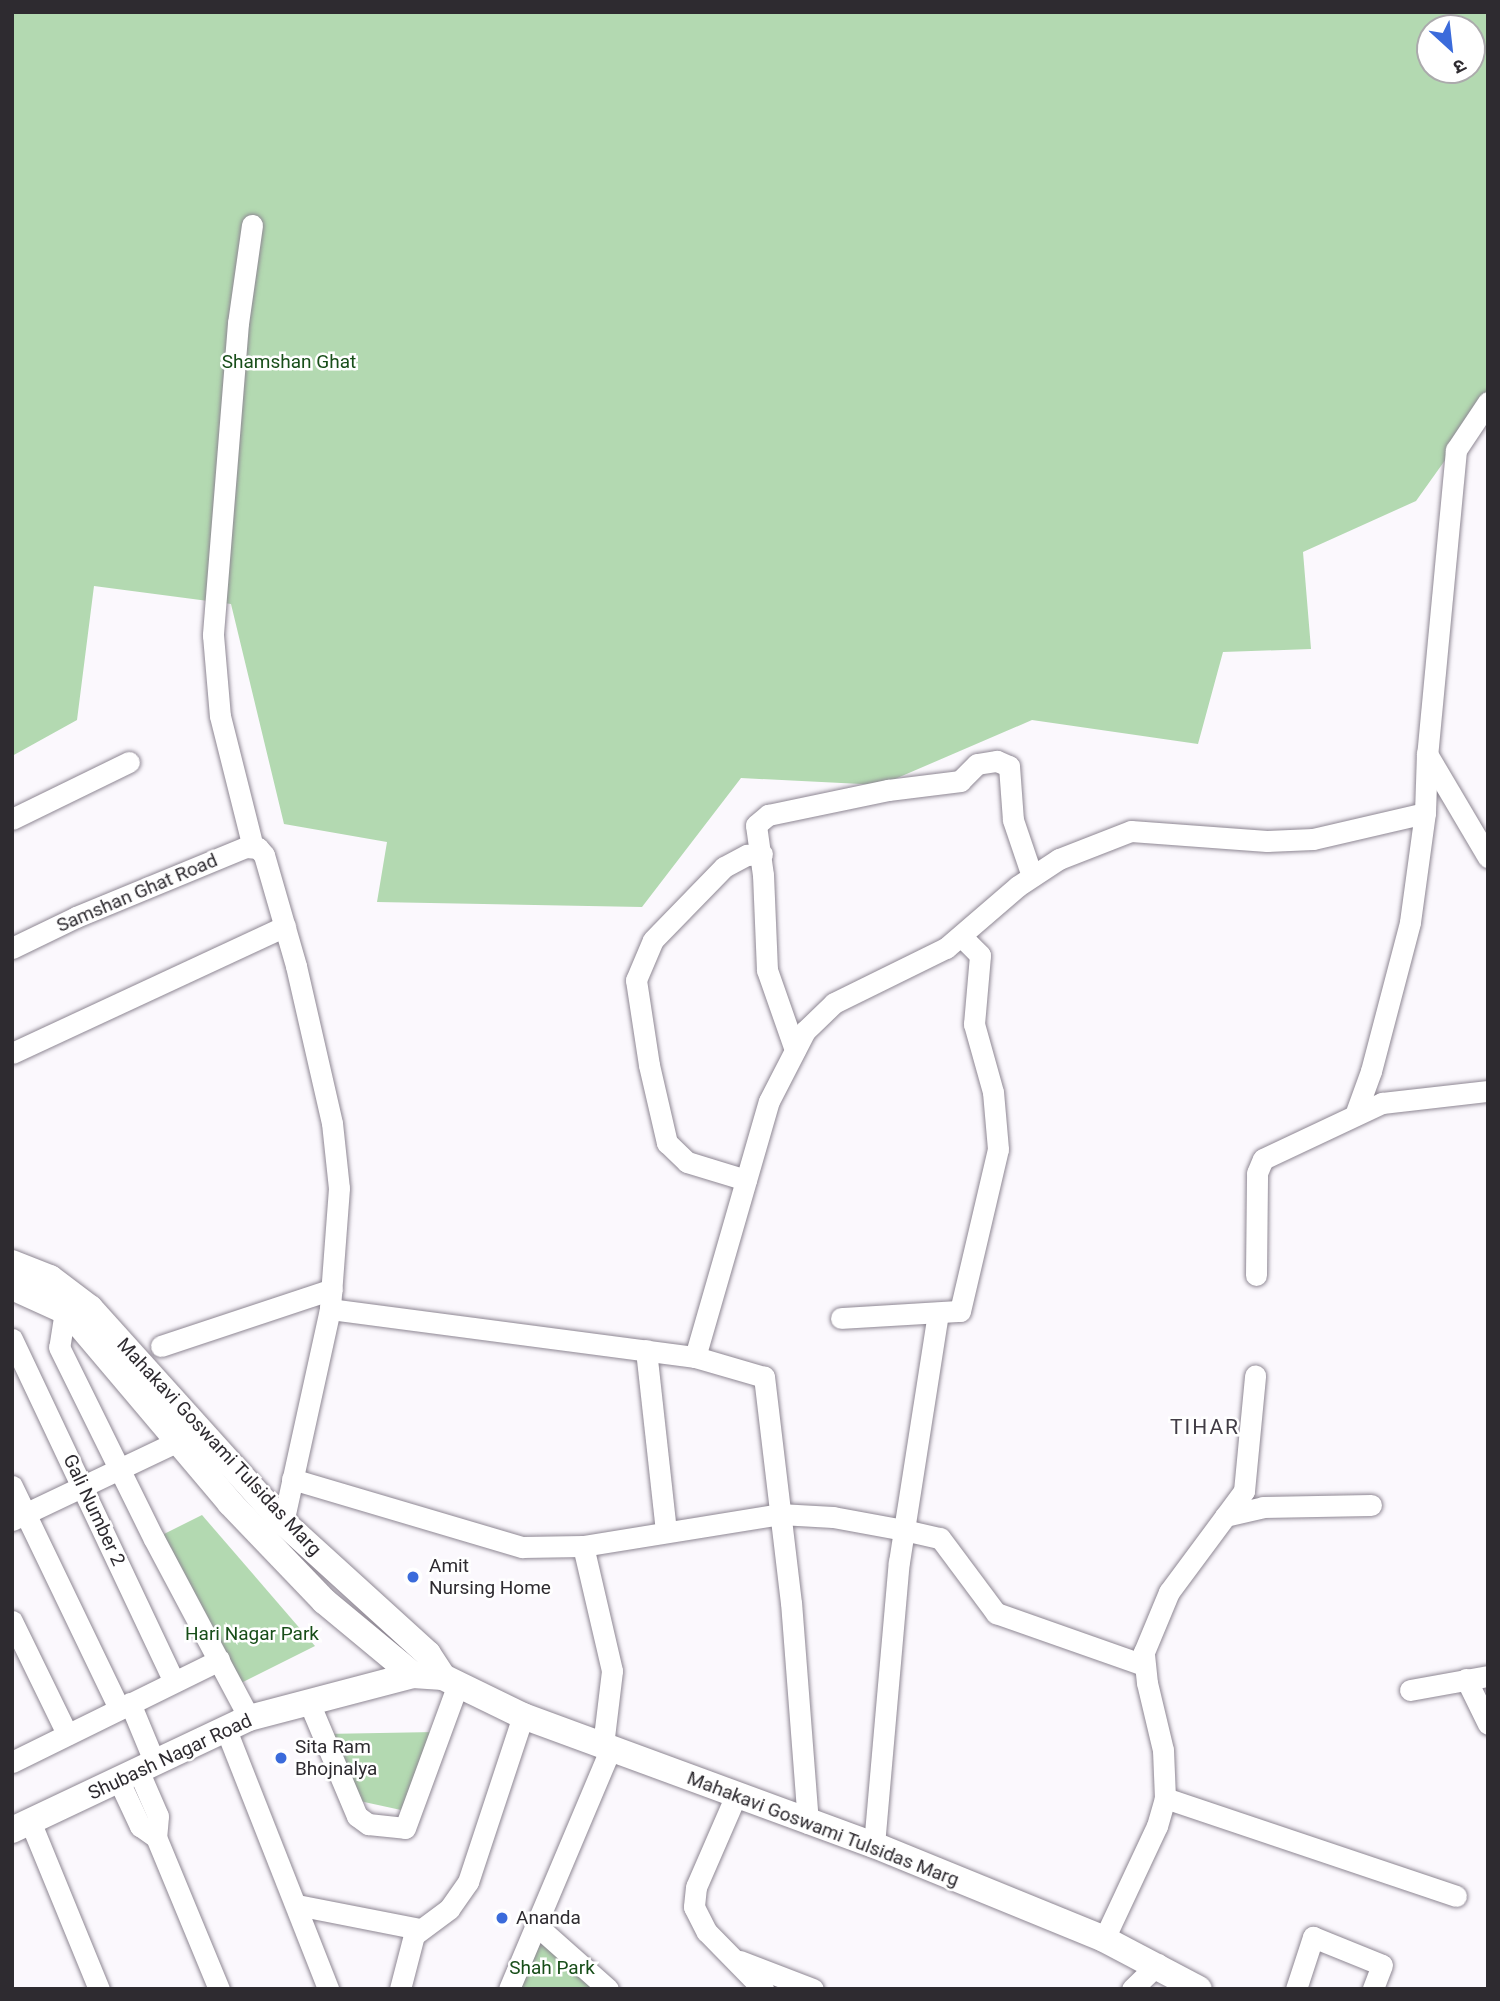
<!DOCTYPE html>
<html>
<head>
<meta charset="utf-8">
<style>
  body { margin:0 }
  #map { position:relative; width:1500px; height:2001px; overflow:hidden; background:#fbf8fd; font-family:Roboto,"Noto Sans Devanagari",sans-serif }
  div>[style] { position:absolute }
  .green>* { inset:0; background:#b3d9b1 }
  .roads { filter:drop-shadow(0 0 2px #8e8793) drop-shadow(0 0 2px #8e8793) }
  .minor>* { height:21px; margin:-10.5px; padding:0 10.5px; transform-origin:10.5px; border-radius:10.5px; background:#fff }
  .tertiary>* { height:26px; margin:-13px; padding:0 13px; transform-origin:13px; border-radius:13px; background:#fff }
  .dots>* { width:19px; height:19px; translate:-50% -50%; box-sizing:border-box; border:4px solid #fff; border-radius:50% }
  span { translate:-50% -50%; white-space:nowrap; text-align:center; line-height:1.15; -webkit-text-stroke:5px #fff; paint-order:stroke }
  .park-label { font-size:19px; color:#184e19 }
  .street-label { font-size:19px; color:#2e2b30 }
  .poi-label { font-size:19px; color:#2e2b30 }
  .left { translate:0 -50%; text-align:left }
  .neighbourhood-label { font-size:21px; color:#413c45; letter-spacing:2px }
  .frame { position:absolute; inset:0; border:14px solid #2e2b30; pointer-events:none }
  .north { position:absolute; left:1416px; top:14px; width:70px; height:70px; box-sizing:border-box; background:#fff; border:2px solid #abaaac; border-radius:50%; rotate:153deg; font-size:19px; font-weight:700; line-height:28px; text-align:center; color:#2e2b30 }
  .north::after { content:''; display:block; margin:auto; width:24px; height:32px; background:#3b6bdb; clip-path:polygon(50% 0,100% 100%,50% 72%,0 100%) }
</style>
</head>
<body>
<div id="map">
  <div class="green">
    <i style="clip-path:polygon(evenodd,12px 12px,1488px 12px,1488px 400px,1416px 501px,1303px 552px,1311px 649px,1223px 652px,1198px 744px,1032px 720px,881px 785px,741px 778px,642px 907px,377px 902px,387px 842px,284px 824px,231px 604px,94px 586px,77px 720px,12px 756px,12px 12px,1430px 28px,1472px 28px,1472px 70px,1430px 70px,1430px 28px)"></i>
    <i style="clip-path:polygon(202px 1515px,315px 1646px,237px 1685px,154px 1539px)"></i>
    <i style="clip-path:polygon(435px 1732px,401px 1810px,355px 1800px,324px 1734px)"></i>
    <i style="clip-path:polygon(544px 1934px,603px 1989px,520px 1989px)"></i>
  </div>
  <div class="roads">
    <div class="minor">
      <i style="left:252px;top:225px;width:99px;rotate:98.1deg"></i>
      <i style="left:238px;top:323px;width:313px;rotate:94.6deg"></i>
      <i style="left:213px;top:635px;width:81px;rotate:85.1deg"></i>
      <i style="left:220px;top:716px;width:135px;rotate:75.9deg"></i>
      <i style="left:1488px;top:402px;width:58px;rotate:123.7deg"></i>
      <i style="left:1456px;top:450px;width:305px;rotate:95.4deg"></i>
      <i style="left:1427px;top:754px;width:120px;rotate:59.4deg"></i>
      <i style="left:12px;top:819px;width:130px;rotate:-26deg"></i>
      <i style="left:12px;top:948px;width:71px;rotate:-25.8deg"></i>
      <i style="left:76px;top:917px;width:184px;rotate:-22.4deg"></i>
      <i style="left:246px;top:847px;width:12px;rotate:5deg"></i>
      <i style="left:258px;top:848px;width:9px;rotate:49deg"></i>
      <i style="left:264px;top:855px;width:116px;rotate:73.9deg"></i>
      <i style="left:296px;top:966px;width:161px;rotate:77.1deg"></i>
      <i style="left:332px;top:1123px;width:65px;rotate:83.9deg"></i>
      <i style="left:339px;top:1188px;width:121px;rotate:94.3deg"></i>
      <i style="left:330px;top:1309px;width:218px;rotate:102.4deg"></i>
      <i style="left:795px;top:1050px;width:85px;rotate:-109.3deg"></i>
      <i style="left:767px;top:970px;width:95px;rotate:-92.4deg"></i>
      <i style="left:763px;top:875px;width:50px;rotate:-98deg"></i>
      <i style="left:756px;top:825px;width:16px;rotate:-40deg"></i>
      <i style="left:768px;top:815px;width:123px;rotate:-11.8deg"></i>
      <i style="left:888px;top:790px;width:73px;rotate:-7.1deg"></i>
      <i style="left:960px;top:781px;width:24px;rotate:-45deg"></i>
      <i style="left:977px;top:764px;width:20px;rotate:-9deg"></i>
      <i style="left:997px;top:761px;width:13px;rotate:23deg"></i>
      <i style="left:1009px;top:766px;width:54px;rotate:85.8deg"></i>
      <i style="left:1013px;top:820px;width:59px;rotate:71.3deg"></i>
      <i style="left:12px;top:1053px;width:301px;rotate:-24.9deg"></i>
      <i style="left:1355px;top:1115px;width:47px;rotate:-70deg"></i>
      <i style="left:1371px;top:1071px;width:154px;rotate:-75.3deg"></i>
      <i style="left:1410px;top:922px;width:110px;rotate:-82.2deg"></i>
      <i style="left:746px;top:1180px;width:62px;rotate:-163deg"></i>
      <i style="left:687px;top:1162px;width:28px;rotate:-136deg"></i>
      <i style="left:667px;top:1143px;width:80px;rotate:-103deg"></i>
      <i style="left:649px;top:1065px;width:86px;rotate:-98.7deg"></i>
      <i style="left:636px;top:980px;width:43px;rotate:-67deg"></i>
      <i style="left:653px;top:940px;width:102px;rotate:-45.8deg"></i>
      <i style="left:724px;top:867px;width:26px;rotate:-28deg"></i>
      <i style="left:747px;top:855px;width:15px;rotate:-4deg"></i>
      <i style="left:1256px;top:1275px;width:102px;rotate:-89.4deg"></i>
      <i style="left:1257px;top:1173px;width:15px;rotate:-67deg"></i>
      <i style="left:1263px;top:1159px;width:132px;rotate:-25.2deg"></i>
      <i style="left:1382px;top:1103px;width:107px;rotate:-6.5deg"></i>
      <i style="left:330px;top:1309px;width:368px;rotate:7.5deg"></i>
      <i style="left:65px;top:1311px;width:36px;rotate:99deg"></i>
      <i style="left:59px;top:1347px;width:214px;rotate:63.7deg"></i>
      <i style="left:154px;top:1539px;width:203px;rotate:62deg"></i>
      <i style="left:841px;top:1318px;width:119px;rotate:-3.4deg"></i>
      <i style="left:960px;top:1311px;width:166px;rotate:-76.8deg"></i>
      <i style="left:998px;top:1149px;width:57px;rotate:-95deg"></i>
      <i style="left:993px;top:1092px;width:71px;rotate:-105.6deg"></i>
      <i style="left:974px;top:1024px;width:69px;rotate:-85deg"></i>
      <i style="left:980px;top:955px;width:25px;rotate:-135deg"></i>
      <i style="left:12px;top:1339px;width:379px;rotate:64.7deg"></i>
      <i style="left:161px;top:1346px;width:180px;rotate:-18.4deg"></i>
      <i style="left:646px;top:1350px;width:183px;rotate:83.7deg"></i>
      <i style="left:292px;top:1479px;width:240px;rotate:16.5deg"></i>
      <i style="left:522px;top:1547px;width:61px;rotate:-0.9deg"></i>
      <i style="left:583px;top:1546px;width:201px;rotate:-9.2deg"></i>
      <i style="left:781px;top:1514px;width:52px;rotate:3.3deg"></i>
      <i style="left:833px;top:1517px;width:72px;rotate:10.4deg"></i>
      <i style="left:904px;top:1530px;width:37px;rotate:13deg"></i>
      <i style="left:940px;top:1538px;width:94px;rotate:53.3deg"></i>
      <i style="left:996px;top:1613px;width:157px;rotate:19.4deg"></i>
      <i style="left:12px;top:1486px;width:246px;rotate:64.3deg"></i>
      <i style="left:1225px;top:1516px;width:39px;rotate:-13deg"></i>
      <i style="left:1263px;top:1507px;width:108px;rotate:-1.1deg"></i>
      <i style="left:12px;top:1520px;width:184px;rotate:-25.4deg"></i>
      <i style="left:583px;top:1546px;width:128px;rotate:76.9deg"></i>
      <i style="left:612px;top:1671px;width:75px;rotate:96.9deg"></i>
      <i style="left:12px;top:1621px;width:126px;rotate:64deg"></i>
      <i style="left:1466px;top:1679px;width:50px;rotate:63.9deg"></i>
      <i style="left:1410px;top:1690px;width:79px;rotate:-10.2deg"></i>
      <i style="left:308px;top:1700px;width:126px;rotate:67.1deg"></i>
      <i style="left:357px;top:1816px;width:14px;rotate:36deg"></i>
      <i style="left:368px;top:1824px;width:37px;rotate:6deg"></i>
      <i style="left:405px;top:1828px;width:153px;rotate:-69.8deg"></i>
      <i style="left:130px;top:1703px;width:63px;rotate:67.5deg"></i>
      <i style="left:225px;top:1727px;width:282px;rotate:68.5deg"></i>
      <i style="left:12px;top:1762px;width:231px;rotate:-26.2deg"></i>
      <i style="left:138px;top:1770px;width:50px;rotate:66.5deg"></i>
      <i style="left:158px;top:1816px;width:21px;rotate:95deg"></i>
      <i style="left:119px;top:1781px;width:50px;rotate:65deg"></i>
      <i style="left:140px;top:1826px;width:19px;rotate:35deg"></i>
      <i style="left:156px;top:1837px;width:165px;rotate:67.5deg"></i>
      <i style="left:736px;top:1795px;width:100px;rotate:113.5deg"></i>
      <i style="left:696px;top:1887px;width:20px;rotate:96deg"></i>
      <i style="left:694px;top:1907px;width:28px;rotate:63deg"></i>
      <i style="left:707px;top:1932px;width:80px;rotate:45.5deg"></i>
      <i style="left:1165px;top:1798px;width:307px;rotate:18.6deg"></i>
      <i style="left:30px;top:1821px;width:182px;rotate:67.7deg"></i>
      <i style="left:808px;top:1823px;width:221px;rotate:-94.4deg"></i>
      <i style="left:791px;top:1603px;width:228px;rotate:-96.8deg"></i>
      <i style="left:764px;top:1377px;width:72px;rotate:-163.8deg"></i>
      <i style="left:695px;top:1357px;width:266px;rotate:-73.9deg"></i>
      <i style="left:769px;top:1101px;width:79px;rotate:-62.8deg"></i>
      <i style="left:805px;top:1031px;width:40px;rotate:-44deg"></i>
      <i style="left:834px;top:1003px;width:125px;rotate:-26.2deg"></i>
      <i style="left:946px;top:948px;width:95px;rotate:-40.7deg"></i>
      <i style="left:1018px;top:886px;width:49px;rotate:-33.4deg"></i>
      <i style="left:1059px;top:859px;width:77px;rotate:-21.3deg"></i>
      <i style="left:1131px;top:831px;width:136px;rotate:4.2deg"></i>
      <i style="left:1267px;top:841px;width:46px;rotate:-2.5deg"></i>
      <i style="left:1313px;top:839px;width:115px;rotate:-13.1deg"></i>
      <i style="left:1425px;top:813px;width:59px;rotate:-88.1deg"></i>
      <i style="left:874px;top:1845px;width:284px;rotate:-85deg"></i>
      <i style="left:899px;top:1562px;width:252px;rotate:-81.1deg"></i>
      <i style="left:297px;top:1905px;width:124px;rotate:11.1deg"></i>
      <i style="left:536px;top:1925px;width:96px;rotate:41.6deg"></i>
      <i style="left:1104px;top:1939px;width:125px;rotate:-64.9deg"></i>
      <i style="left:1157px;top:1826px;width:29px;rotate:-74deg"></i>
      <i style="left:1165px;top:1798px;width:48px;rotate:-92.4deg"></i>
      <i style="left:1163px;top:1750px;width:69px;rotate:-103.4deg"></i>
      <i style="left:1147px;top:1683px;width:31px;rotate:-96deg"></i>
      <i style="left:1144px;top:1652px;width:65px;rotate:-67.4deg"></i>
      <i style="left:1169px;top:1592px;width:126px;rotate:-53.4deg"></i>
      <i style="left:1244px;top:1491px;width:116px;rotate:-84.5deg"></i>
      <i style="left:740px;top:1961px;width:78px;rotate:21deg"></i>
      <i style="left:400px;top:1989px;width:56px;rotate:-75.5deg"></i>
      <i style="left:414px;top:1935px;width:44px;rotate:-36.6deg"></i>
      <i style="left:449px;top:1909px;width:33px;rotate:-55deg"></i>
      <i style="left:468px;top:1882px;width:175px;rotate:-71.7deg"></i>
      <i style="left:509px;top:1989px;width:262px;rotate:-67.1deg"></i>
      <i style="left:1132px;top:1989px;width:36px;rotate:-44deg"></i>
      <i style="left:1296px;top:1989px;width:55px;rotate:-71.9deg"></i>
      <i style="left:1313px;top:1937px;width:74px;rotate:22.1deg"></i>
      <i style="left:1382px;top:1965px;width:26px;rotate:111deg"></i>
    </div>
    <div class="tertiary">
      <i style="left:12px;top:1263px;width:41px;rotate:21.5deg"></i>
      <i style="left:50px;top:1278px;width:50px;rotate:36.9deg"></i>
      <i style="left:90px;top:1308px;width:288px;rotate:48deg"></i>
      <i style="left:283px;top:1522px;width:196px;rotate:42.3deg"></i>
      <i style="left:428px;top:1654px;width:27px;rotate:57deg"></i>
      <i style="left:12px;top:1287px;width:58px;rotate:24.4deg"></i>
      <i style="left:65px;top:1311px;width:19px;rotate:43deg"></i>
      <i style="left:79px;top:1324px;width:234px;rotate:49.8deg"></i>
      <i style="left:230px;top:1503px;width:136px;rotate:46.2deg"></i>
      <i style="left:324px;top:1601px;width:116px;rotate:39.7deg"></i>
      <i style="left:413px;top:1675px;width:30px;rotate:4deg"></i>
      <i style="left:443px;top:1677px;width:89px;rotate:26deg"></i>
      <i style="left:523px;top:1716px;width:374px;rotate:20.2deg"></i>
      <i style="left:874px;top:1845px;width:248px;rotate:22.2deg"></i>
      <i style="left:1104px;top:1939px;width:107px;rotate:27.8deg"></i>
      <i style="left:12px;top:1830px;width:262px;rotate:-25.3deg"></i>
      <i style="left:249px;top:1718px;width:170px;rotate:-14.7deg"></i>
    </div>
  </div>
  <div class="dots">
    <i style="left:413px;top:1577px;background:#3b6bdb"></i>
    <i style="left:281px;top:1758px;background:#3b6bdb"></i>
    <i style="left:502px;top:1918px;background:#3b6bdb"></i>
  </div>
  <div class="park-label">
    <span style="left:289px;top:362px">Shamshan Ghat</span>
    <span style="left:252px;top:1634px">Hari Nagar Park</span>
    <span style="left:552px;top:1968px">Shah Park</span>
  </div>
  <div class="street-label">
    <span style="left:137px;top:893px;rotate:-23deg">Samshan Ghat Road</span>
    <span style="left:219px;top:1447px;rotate:47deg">Mahakavi Goswami Tulsidas Marg</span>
    <span style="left:94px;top:1510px;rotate:65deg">Gali Number 2</span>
    <span style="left:170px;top:1757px;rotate:-25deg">Shubash Nagar Road</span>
    <span style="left:823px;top:1829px;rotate:21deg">Mahakavi Goswami Tulsidas Marg</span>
  </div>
  <div class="poi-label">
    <span class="left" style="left:429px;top:1577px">Amit<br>Nursing Home</span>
    <span class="left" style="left:295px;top:1758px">Sita Ram<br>Bhojnalya</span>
    <span class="left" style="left:516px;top:1918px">Ananda</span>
  </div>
  <div class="neighbourhood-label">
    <span style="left:1205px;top:1427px">TIHAR</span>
  </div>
  <div class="frame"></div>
  <div class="north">उ</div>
</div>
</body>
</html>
